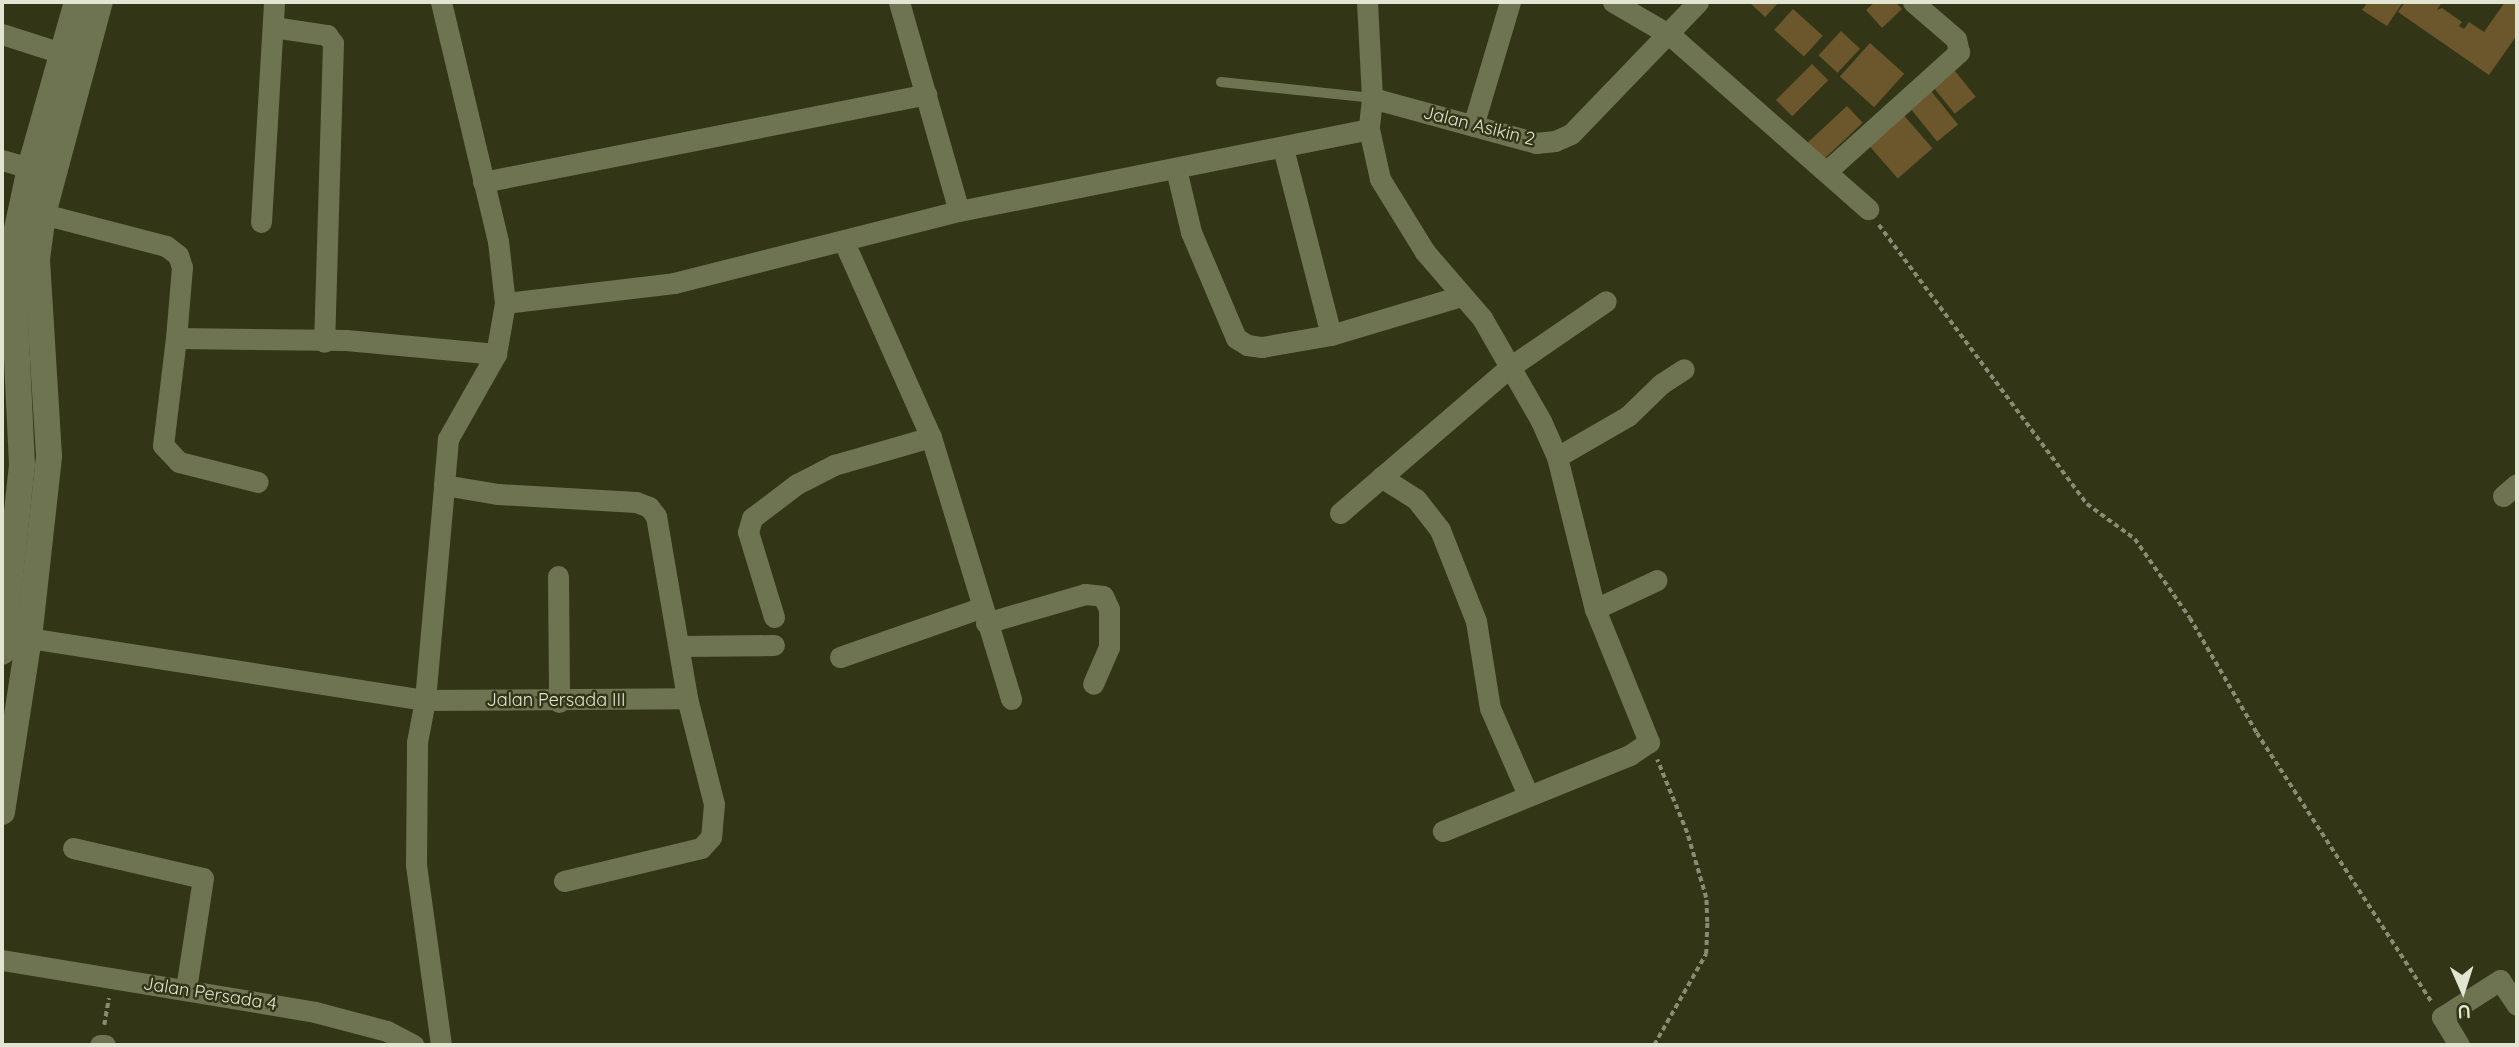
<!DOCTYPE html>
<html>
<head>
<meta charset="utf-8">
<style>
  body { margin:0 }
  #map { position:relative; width:2519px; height:1047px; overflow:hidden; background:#323617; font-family:Quicksand,sans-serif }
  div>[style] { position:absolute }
  .building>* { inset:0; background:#6c562c; transform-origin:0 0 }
  .path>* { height:3.5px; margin-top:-1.75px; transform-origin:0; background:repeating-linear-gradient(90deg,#888c73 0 5px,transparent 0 8.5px) }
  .service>* { height:10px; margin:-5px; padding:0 5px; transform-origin:5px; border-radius:5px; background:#6e7352 }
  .minor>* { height:21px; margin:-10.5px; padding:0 10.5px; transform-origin:10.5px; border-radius:10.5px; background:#6e7352 }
  .tertiary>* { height:26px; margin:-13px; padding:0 13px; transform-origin:13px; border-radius:13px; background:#6e7352 }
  span { translate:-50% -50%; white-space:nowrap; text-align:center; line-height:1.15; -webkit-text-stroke:5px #323617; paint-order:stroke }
  .street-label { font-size:18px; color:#e1e5d2 }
  .frame { position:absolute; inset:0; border:4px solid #e1e5d2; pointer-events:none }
  .north { position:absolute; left:2428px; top:956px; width:70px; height:70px; -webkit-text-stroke:5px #323617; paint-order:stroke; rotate:177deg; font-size:19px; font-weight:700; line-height:28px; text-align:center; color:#e1e5d2 }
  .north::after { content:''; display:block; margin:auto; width:24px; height:32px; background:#e1e5d2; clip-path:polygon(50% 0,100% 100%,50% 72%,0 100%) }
</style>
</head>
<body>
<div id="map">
  <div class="building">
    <i style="clip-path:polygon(1749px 2px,1779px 2px,1765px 17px)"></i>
    <i style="clip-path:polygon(1875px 2px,1895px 2px,1902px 9px,1882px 28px,1866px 10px)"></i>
    <i style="clip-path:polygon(2368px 2px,2403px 2px,2387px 26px,2362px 10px)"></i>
    <i style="clip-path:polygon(2405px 2px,2442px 2px,2437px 10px,2442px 8px,2462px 22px,2459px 26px,2464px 29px,2469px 22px,2484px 32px,2505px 2px,2517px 2px,2517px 35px,2489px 75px,2398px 12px)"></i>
    <i style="left:1793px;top:9px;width:40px;height:28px;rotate:42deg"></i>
    <i style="left:1841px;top:31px;width:26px;height:33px;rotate:43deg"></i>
    <i style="left:1870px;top:43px;width:46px;height:45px;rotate:42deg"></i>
    <i style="left:1812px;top:64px;width:23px;height:51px;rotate:45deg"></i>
    <i style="left:1955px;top:71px;width:33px;height:27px;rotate:51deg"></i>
    <i style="left:1931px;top:91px;width:43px;height:27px;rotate:51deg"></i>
    <i style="left:1847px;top:106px;width:23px;height:58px;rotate:47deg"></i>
    <i style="left:1901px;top:112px;width:48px;height:46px;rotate:49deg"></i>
  </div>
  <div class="path">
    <i style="left:1879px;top:225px;width:348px;rotate:53.3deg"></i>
    <i style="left:2087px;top:504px;width:59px;rotate:36.1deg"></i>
    <i style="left:2135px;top:539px;width:96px;rotate:55.2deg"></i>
    <i style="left:2190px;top:618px;width:133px;rotate:59.8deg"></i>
    <i style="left:2257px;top:733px;width:321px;rotate:57deg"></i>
    <i style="left:104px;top:1025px;width:27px;rotate:-80deg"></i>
    <i style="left:1654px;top:1045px;width:105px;rotate:-60.3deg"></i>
    <i style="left:1706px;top:954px;width:32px;rotate:-88deg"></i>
    <i style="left:1707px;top:922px;width:24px;rotate:-92deg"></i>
    <i style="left:1706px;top:898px;width:68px;rotate:-106.3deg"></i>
    <i style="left:1687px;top:833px;width:79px;rotate:-112.3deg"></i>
  </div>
  <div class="service">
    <i style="left:1221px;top:82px;width:152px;rotate:6deg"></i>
  </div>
  <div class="minor">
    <i style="left:441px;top:2px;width:246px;rotate:76.6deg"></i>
    <i style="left:498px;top:241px;width:62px;rotate:83.6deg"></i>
    <i style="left:505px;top:303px;width:52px;rotate:100deg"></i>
    <i style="left:496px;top:354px;width:98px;rotate:119.5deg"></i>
    <i style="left:448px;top:439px;width:46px;rotate:95deg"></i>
    <i style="left:444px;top:485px;width:55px;rotate:9.5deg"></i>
    <i style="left:498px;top:494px;width:138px;rotate:3.3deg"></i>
    <i style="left:636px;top:502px;width:14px;rotate:21deg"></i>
    <i style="left:649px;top:507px;width:11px;rotate:52deg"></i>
    <i style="left:656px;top:516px;width:185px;rotate:80.3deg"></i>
    <i style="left:687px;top:698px;width:109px;rotate:75.7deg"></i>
    <i style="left:714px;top:804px;width:33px;rotate:95deg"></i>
    <i style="left:711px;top:837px;width:15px;rotate:132deg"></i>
    <i style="left:701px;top:848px;width:141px;rotate:166.5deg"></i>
    <i style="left:899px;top:2px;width:217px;rotate:74deg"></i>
    <i style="left:1367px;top:2px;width:96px;rotate:87deg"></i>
    <i style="left:1372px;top:98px;width:31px;rotate:96deg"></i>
    <i style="left:1369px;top:129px;width:51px;rotate:77.6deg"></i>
    <i style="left:1380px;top:179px;width:86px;rotate:58.3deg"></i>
    <i style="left:1425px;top:252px;width:87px;rotate:49.2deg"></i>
    <i style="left:1482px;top:318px;width:119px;rotate:60.2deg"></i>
    <i style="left:1541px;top:421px;width:39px;rotate:66deg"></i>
    <i style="left:1557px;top:457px;width:157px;rotate:76deg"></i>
    <i style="left:1595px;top:609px;width:144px;rotate:67.9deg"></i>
    <i style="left:1649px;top:742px;width:23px;rotate:146deg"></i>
    <i style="left:1630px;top:755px;width:202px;rotate:157.9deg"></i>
    <i style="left:1613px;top:2px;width:66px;rotate:30.1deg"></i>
    <i style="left:1670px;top:35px;width:264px;rotate:41.3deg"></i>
    <i style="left:273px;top:27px;width:55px;rotate:8.4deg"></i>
    <i style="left:327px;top:35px;width:10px;rotate:53deg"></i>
    <i style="left:333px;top:43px;width:299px;rotate:91.7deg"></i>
    <i style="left:2px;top:34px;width:62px;rotate:17.9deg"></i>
    <i style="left:1372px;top:98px;width:170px;rotate:15.3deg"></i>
    <i style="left:1536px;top:143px;width:19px;rotate:-6deg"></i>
    <i style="left:1555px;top:141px;width:17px;rotate:-24deg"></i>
    <i style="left:1571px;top:134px;width:183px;rotate:-46.1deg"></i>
    <i style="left:1473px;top:126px;width:129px;rotate:-73.4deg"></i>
    <i style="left:1283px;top:148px;width:193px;rotate:75.6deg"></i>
    <i style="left:2px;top:160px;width:29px;rotate:16deg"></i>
    <i style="left:1176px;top:169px;width:65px;rotate:76.6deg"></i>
    <i style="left:1191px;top:232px;width:115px;rotate:67deg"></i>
    <i style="left:1236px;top:338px;width:13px;rotate:32deg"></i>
    <i style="left:1247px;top:345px;width:15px;rotate:8deg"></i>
    <i style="left:1262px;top:347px;width:70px;rotate:-9.9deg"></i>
    <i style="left:1331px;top:335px;width:136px;rotate:-16.7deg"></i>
    <i style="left:1827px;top:171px;width:178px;rotate:-42deg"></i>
    <i style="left:1959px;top:52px;width:13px;rotate:-103deg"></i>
    <i style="left:1956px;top:39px;width:57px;rotate:-139.3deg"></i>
    <i style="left:483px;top:182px;width:452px;rotate:-11.2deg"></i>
    <i style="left:43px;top:214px;width:127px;rotate:14.6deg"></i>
    <i style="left:166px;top:246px;width:15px;rotate:37deg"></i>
    <i style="left:178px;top:255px;width:13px;rotate:72deg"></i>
    <i style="left:182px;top:267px;width:71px;rotate:94.8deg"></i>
    <i style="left:176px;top:338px;width:108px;rotate:96.9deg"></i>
    <i style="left:163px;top:445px;width:23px;rotate:47deg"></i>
    <i style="left:179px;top:462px;width:81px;rotate:14.2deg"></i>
    <i style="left:261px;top:222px;width:220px;rotate:-86.6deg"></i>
    <i style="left:844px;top:242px;width:214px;rotate:66deg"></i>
    <i style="left:931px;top:437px;width:274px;rotate:73deg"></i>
    <i style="left:505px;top:303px;width:170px;rotate:-6.7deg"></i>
    <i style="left:674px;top:283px;width:294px;rotate:-14.2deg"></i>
    <i style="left:959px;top:211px;width:418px;rotate:-11.3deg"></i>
    <i style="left:176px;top:338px;width:170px;rotate:0.7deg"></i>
    <i style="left:346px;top:340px;width:151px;rotate:5.3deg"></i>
    <i style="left:1557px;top:457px;width:82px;rotate:-30deg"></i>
    <i style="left:1628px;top:416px;width:46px;rotate:-44.1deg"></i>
    <i style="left:1661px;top:384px;width:27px;rotate:-33deg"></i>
    <i style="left:1381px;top:477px;width:41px;rotate:32.2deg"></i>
    <i style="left:1416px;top:499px;width:39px;rotate:52deg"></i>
    <i style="left:1440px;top:530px;width:98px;rotate:68.4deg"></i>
    <i style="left:1476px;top:621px;width:88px;rotate:80.9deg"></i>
    <i style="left:1490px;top:708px;width:95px;rotate:66.4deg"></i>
    <i style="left:2503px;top:496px;width:18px;rotate:-41deg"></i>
    <i style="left:1340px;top:513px;width:224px;rotate:-40.7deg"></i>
    <i style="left:1510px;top:367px;width:116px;rotate:-34.5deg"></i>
    <i style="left:558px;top:576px;width:126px;rotate:89.5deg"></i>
    <i style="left:1595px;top:609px;width:68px;rotate:-25.1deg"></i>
    <i style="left:774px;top:617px;width:89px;rotate:-107deg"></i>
    <i style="left:748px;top:532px;width:15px;rotate:-74deg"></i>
    <i style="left:752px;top:518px;width:56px;rotate:-37.1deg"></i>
    <i style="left:797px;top:484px;width:42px;rotate:-27.2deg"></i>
    <i style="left:834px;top:465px;width:101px;rotate:-16.1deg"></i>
    <i style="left:986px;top:623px;width:103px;rotate:-16.3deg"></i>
    <i style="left:1085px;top:594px;width:18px;rotate:6deg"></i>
    <i style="left:1103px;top:596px;width:14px;rotate:65deg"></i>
    <i style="left:1109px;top:609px;width:38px;rotate:90deg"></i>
    <i style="left:1109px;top:647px;width:40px;rotate:113.4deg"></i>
    <i style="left:29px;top:638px;width:401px;rotate:8.9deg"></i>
    <i style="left:425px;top:700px;width:262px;rotate:-0.4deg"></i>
    <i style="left:680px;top:646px;width:94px;rotate:-0.6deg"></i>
    <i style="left:840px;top:657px;width:148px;rotate:-19.3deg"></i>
    <i style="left:73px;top:848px;width:133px;rotate:13deg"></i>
    <i style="left:203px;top:878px;width:112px;rotate:98.7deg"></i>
    <i style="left:2px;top:960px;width:317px;rotate:9.4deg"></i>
    <i style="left:315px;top:1012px;width:74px;rotate:14.8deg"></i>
    <i style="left:387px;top:1031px;width:30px;rotate:28deg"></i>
    <i style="left:100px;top:1045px;width:5px"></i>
    <i style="left:441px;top:1045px;width:182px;rotate:-97.9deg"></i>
    <i style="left:416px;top:865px;width:123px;rotate:-89.5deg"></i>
    <i style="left:417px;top:742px;width:43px;rotate:-79.2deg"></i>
    <i style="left:425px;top:700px;width:216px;rotate:-84.9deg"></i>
    <i style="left:2459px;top:1045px;width:33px;rotate:-121deg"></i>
    <i style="left:2442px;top:1017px;width:69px;rotate:-32.5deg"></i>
    <i style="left:2500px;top:980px;width:30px;rotate:56deg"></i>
  </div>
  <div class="tertiary">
    <i style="left:2px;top:652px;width:188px;rotate:-83.9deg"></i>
    <i style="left:22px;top:465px;width:213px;rotate:-92.7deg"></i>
    <i style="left:12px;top:252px;width:86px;rotate:-77.9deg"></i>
    <i style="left:30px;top:168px;width:173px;rotate:-74.2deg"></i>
    <i style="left:2px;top:812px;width:176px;rotate:-81.2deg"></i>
    <i style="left:29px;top:638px;width:183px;rotate:-83.7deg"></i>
    <i style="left:49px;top:456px;width:197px;rotate:-93.5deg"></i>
    <i style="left:37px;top:259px;width:45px;rotate:-82.4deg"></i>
    <i style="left:43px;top:214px;width:220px;rotate:-75deg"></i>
  </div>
  <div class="street-label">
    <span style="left:1479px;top:126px;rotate:14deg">Jalan Asikin 2</span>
    <span style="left:556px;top:700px">Jalan Persada III</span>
    <span style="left:210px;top:994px;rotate:9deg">Jalan Persada 4</span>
  </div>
  <div class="frame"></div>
  <div class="north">U</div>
</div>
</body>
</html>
